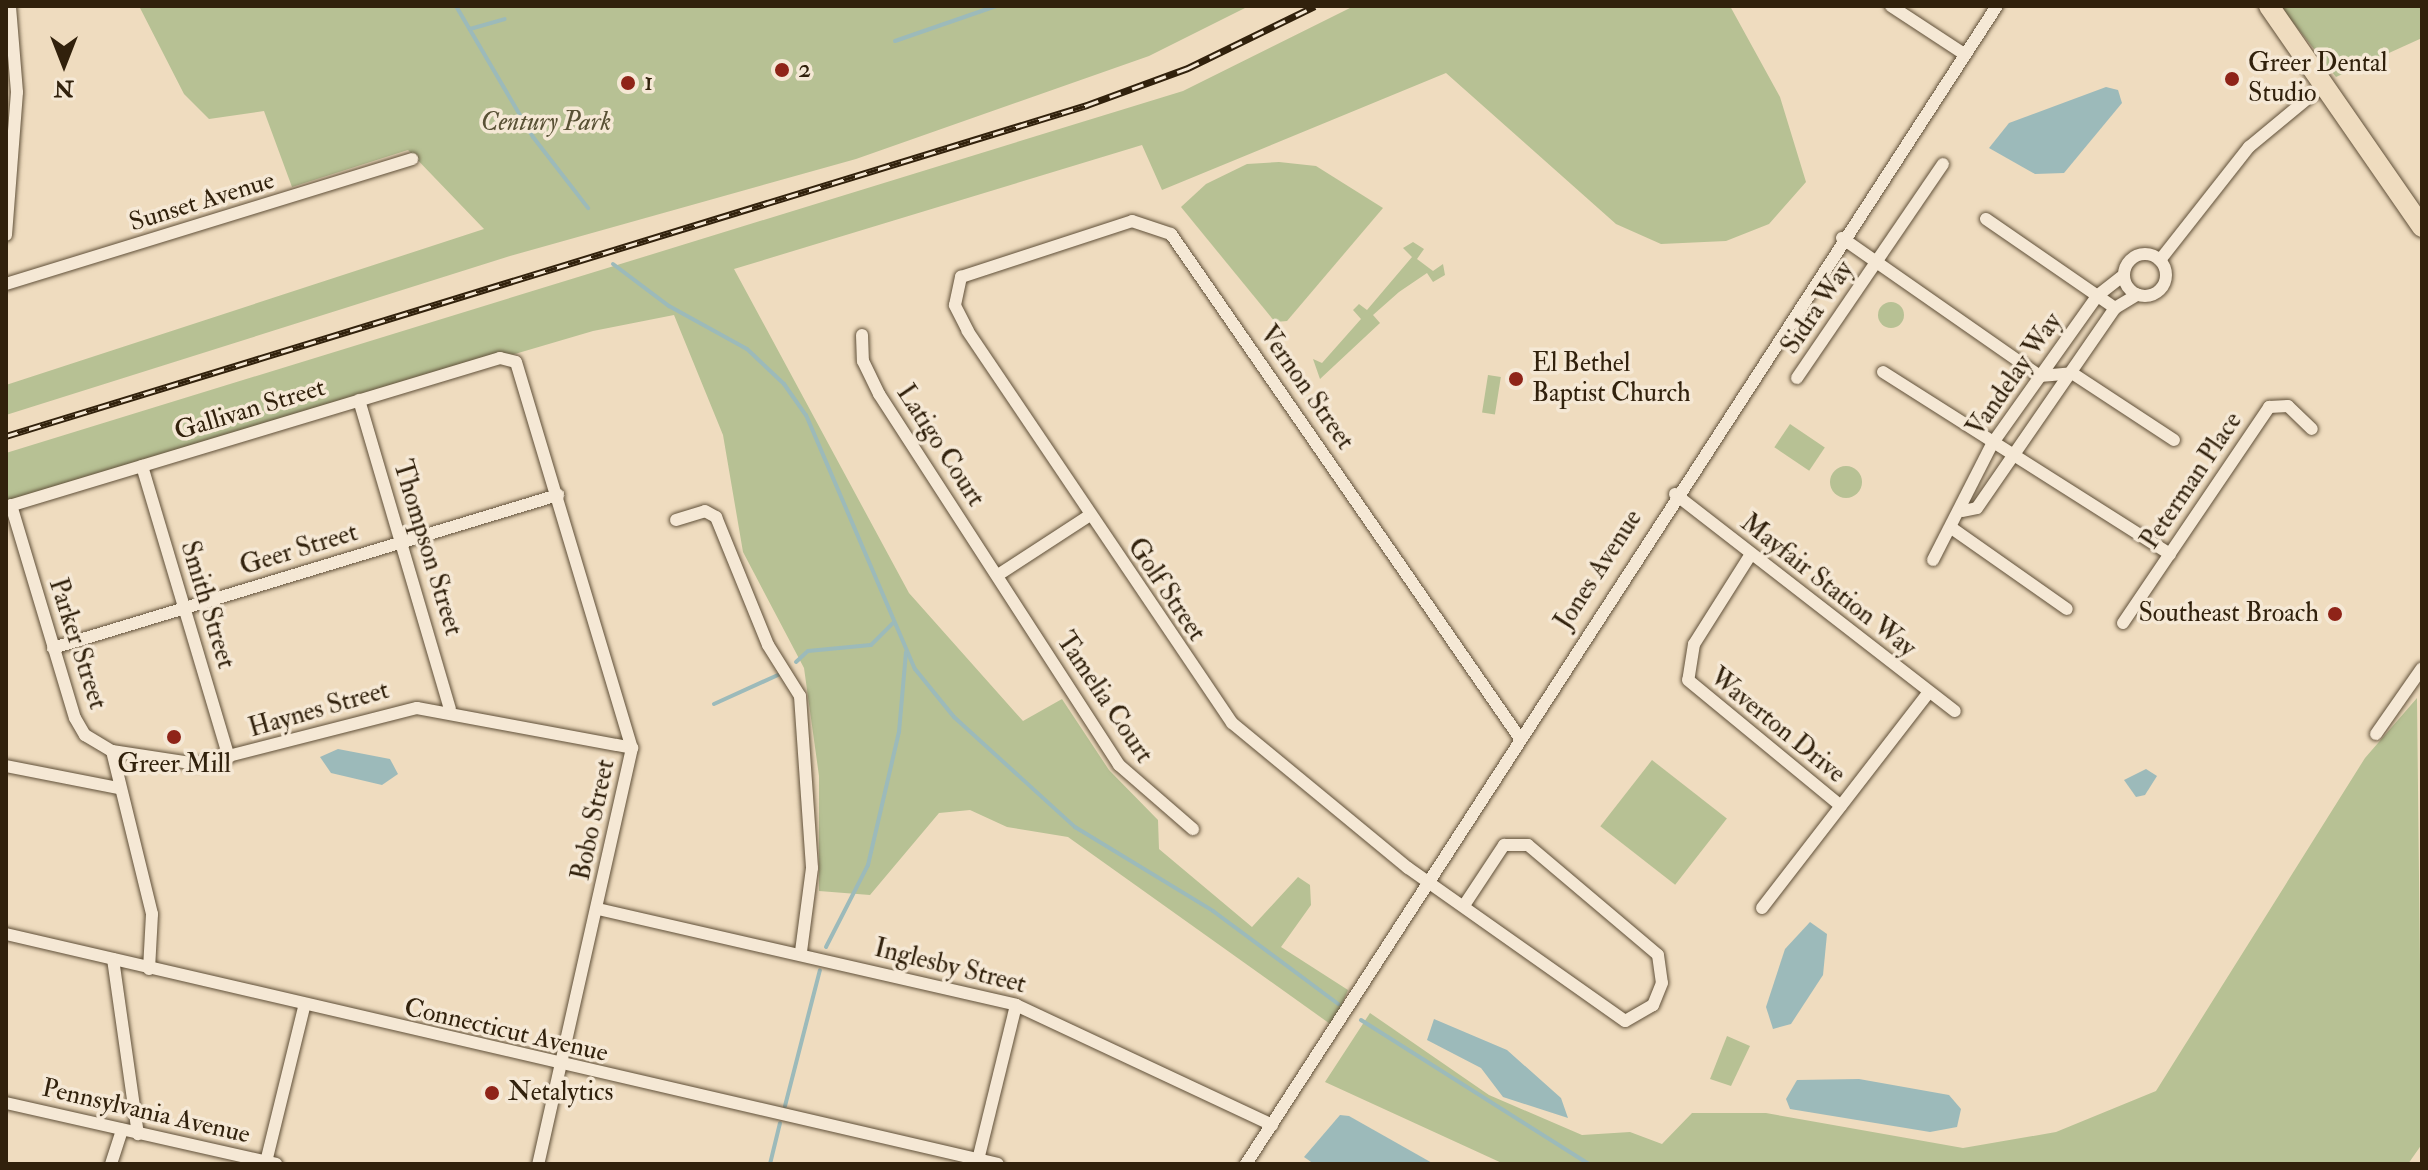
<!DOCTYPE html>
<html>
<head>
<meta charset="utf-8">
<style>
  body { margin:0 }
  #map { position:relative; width:2428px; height:1170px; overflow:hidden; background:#efdcbf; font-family:"IM FELL Double Pica",serif }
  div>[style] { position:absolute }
  .green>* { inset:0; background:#b7c194; transform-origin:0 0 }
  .round { border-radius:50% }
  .water>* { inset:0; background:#9cbaba }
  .stream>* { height:4px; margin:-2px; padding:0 2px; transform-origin:2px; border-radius:2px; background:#9cbaba }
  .roads { filter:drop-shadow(0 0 2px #605039) drop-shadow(0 0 2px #605039) }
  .street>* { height:12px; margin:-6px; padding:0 6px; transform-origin:6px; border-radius:6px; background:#f5e8d5 }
  .street>.ring { margin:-6px; padding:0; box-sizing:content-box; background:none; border:12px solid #f5e8d5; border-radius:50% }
  .primary>* { height:20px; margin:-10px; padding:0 10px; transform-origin:10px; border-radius:10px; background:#efdcbf }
  .rail>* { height:7px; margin-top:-3.5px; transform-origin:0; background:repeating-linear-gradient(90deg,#f5e8d5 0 12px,#31210c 0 24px); box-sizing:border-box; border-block:2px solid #31210c }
  .dots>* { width:22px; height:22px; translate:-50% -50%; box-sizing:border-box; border:4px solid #f5e8d5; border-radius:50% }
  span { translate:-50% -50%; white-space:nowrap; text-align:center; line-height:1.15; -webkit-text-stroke:7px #f5e8d5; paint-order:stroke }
  .poi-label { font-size:26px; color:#31210c }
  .left { translate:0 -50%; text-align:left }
  .right { translate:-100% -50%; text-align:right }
  .park-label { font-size:26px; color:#595135; font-style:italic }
  .street-label { font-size:26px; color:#31210c }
  .frame { position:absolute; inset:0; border:8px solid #31210c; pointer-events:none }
  .north { position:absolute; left:24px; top:24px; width:80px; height:80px; -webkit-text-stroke:6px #f5e8d5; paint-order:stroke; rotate:180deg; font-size:22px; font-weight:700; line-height:32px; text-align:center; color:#31210c }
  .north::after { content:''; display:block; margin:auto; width:28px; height:36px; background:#31210c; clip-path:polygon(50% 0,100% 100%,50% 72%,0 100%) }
</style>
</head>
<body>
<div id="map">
  <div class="green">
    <i style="clip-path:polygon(139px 6px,1249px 6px,1149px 56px,856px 159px,510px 256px,6px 415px,6px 385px,484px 229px,408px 150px,292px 187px,264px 111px,209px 119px,184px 94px)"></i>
    <i style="clip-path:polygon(1354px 6px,1730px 6px,1780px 97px,1806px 182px,1769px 224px,1726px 241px,1661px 244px,1616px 224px,1446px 73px,1162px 190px,1142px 145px,734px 269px,909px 593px,1023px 721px,1062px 699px,1109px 770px,1158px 820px,1159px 849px,1252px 927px,1298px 877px,1310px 885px,1311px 905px,1281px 947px,1348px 990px,1333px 1026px,1068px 837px,1007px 827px,970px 810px,939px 813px,870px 895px,819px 891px,819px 776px,804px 668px,743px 552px,723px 435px,674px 315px,593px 331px,6px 503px,6px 453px,1183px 91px)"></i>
    <i style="clip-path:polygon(2280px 6px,2422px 6px,2422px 38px,2336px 77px)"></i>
    <i style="clip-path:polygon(1279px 162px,1316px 166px,1383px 208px,1287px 321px,1275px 322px,1181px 207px,1206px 184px,1247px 164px)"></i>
    <i style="clip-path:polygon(1413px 242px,1424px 249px,1417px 259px,1433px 271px,1443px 264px,1445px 275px,1433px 282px,1427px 273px,1399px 292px,1373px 315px,1380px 323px,1320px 379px,1313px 359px,1322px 363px,1361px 319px,1353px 310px,1359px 304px,1367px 310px,1412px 257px,1403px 248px)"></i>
    <i class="round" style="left:1878px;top:302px;width:26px;height:26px"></i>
    <i style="left:1488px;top:375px;width:13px;height:38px;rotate:9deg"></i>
    <i style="left:1790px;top:424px;width:42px;height:28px;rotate:34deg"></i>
    <i class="round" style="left:1830px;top:466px;width:32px;height:32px"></i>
    <i style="clip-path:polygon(2417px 698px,2422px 1144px,2408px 1164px,1504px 1164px,1325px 1082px,1370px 1013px,1489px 1095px,1582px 1135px,1630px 1132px,1662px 1144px,1692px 1113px,1766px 1113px,1963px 1148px,2056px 1132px,2156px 1091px,2365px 758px)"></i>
    <i style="left:1652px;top:760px;width:95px;height:84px;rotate:38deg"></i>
    <i style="clip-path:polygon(1727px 1036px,1750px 1046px,1731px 1086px,1710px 1079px)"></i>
  </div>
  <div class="water">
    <i style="clip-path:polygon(2106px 87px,2118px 90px,2122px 103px,2064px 173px,2035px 174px,1989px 148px,2009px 123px)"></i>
    <i style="clip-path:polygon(338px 749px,390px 759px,398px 774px,382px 785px,331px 773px,320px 757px)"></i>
    <i style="clip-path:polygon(2146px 769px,2157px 776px,2145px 795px,2136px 797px,2124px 780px)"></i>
    <i style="clip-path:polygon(1810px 922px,1827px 934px,1823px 975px,1791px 1024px,1773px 1029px,1766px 1007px,1785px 949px)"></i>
    <i style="clip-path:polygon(1434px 1019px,1507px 1050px,1561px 1098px,1568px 1118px,1503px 1097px,1481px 1068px,1427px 1040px)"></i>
    <i style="clip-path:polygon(1859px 1079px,1949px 1095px,1961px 1109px,1957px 1127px,1930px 1132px,1790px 1109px,1786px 1099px,1797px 1080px)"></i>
    <i style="clip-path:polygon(1340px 1115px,1349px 1116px,1434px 1164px,1314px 1164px,1304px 1157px)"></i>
  </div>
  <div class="stream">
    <i style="left:456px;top:6px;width:152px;rotate:59.6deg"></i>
    <i style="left:533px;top:137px;width:90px;rotate:52.2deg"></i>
    <i style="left:470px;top:29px;width:36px;rotate:-16deg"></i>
    <i style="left:895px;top:41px;width:107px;rotate:-19.1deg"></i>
    <i style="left:613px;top:264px;width:70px;rotate:36.9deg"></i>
    <i style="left:669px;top:306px;width:89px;rotate:28.9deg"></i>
    <i style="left:747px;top:349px;width:51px;rotate:43.4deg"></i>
    <i style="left:784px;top:384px;width:38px;rotate:55deg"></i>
    <i style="left:806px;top:415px;width:276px;rotate:66.8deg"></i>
    <i style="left:915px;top:669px;width:62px;rotate:50.9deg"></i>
    <i style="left:954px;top:717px;width:164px;rotate:42.3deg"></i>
    <i style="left:1075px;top:827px;width:162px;rotate:31.3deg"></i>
    <i style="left:1213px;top:911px;width:156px;rotate:36.6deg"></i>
    <i style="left:796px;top:662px;width:16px;rotate:-43deg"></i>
    <i style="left:808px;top:651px;width:63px;rotate:-5.4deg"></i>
    <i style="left:871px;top:645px;width:31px;rotate:-45deg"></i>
    <i style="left:714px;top:704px;width:72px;rotate:-24.4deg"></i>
    <i style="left:826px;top:947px;width:92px;rotate:-62.9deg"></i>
    <i style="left:868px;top:865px;width:137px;rotate:-76.9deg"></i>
    <i style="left:899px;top:732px;width:80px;rotate:-85deg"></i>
    <i style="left:1361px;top:1020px;width:270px;rotate:32.3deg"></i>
    <i style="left:785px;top:1106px;width:140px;rotate:-75.6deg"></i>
    <i style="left:770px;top:1164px;width:42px;rotate:-76.3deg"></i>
  </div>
  <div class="roads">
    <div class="street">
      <i style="left:1891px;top:6px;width:87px;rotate:33.3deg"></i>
      <i style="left:1986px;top:219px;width:157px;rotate:34.6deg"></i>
      <i style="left:6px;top:235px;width:143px;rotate:-85.6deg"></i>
      <i style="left:17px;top:92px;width:86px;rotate:-94.7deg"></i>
      <i style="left:1842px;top:238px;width:241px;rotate:34.9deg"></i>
      <i style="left:2040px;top:376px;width:32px;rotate:-5deg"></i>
      <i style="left:2072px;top:373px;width:122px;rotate:33.3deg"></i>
      <i class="ring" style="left:2124px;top:254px;width:30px;height:30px"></i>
      <i style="left:2160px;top:260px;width:144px;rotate:-51.8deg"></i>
      <i style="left:2249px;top:147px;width:97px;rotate:-39.6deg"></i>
      <i style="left:6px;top:284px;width:425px;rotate:-17.1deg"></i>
      <i style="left:862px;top:335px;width:26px;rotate:88deg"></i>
      <i style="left:863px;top:361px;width:37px;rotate:64deg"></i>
      <i style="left:879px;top:394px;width:442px;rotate:57.1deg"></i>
      <i style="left:1119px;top:765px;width:98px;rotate:40.9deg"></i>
      <i style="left:1883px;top:372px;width:340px;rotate:32.4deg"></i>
      <i style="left:1797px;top:378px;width:259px;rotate:-55.7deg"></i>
      <i style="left:359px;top:400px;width:322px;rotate:73.6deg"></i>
      <i style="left:142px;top:466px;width:304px;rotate:73.4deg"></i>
      <i style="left:1675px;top:494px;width:354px;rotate:37.8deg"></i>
      <i style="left:11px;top:505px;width:222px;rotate:73.3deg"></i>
      <i style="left:75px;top:718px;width:20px;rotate:60deg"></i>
      <i style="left:85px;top:735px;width:31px;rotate:31deg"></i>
      <i style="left:112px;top:751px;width:86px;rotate:8.7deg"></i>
      <i style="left:197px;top:764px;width:227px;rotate:-14.3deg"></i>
      <i style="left:417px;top:708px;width:219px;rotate:10.5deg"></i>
      <i style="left:6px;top:507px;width:516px;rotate:-16.78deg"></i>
      <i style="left:500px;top:358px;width:16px;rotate:14deg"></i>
      <i style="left:516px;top:362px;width:403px;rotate:73.3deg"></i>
      <i style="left:632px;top:748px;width:426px;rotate:102.7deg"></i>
      <i style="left:1963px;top:511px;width:14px;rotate:-12deg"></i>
      <i style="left:1977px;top:508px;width:243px;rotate:-55.4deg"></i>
      <i style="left:2115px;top:308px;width:26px;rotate:-31deg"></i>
      <i style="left:676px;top:520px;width:30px;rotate:-17deg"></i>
      <i style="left:705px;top:511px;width:13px;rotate:29deg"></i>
      <i style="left:716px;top:517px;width:138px;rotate:67.9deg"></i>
      <i style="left:768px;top:645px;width:60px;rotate:57.9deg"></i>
      <i style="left:800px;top:696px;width:172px;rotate:86deg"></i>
      <i style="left:812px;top:868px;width:85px;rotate:97.5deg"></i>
      <i style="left:1953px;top:529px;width:139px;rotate:35.1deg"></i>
      <i style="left:1751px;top:554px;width:107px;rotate:122.3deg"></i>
      <i style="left:1694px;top:644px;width:36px;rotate:99deg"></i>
      <i style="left:1688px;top:680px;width:198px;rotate:39.5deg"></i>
      <i style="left:1933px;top:560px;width:130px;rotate:-63deg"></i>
      <i style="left:1992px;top:444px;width:181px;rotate:-54.6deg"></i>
      <i style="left:2097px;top:296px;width:34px;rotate:-38deg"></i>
      <i style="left:998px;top:575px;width:110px;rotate:-33.1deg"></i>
      <i style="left:2123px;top:623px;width:261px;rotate:-55.9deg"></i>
      <i style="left:2269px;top:407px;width:19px;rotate:-3deg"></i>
      <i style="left:2288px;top:406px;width:33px;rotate:44deg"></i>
      <i style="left:53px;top:648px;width:528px;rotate:-16.86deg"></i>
      <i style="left:2376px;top:734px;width:80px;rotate:-55.1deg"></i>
      <i style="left:112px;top:751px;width:168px;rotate:76.2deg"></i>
      <i style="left:152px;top:914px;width:55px;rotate:93.1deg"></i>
      <i style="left:6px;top:766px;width:114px;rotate:11.1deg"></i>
      <i style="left:1465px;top:904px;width:71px;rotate:-56.5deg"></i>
      <i style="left:1504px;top:845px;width:24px"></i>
      <i style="left:1528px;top:845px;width:170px;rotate:40.2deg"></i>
      <i style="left:1658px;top:955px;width:28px;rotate:82deg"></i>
      <i style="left:1662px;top:983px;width:24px;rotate:112deg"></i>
      <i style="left:1653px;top:1005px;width:32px;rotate:150deg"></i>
      <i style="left:1625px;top:1021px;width:266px;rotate:-144.8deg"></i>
      <i style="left:1408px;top:868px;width:228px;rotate:-140.5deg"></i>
      <i style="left:1232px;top:723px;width:473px;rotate:-124deg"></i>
      <i style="left:968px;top:331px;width:29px;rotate:-117deg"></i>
      <i style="left:955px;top:305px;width:29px;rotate:-78deg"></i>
      <i style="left:961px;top:277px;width:180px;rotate:-18.1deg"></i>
      <i style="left:1132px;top:221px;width:41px;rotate:18.4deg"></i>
      <i style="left:1171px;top:234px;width:612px;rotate:55.32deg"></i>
      <i style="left:1762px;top:908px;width:273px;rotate:-52.3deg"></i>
      <i style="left:598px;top:909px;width:429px;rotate:12.9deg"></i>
      <i style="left:1016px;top:1005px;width:283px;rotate:25.1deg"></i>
      <i style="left:6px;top:934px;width:1018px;rotate:13.05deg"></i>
      <i style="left:113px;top:959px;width:177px;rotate:81.9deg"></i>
      <i style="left:6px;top:1103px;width:277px;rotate:12.7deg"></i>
      <i style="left:266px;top:1162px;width:160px;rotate:-76.2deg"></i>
      <i style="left:111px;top:1164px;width:36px;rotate:-72deg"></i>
      <i style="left:977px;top:1164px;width:164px;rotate:-76.2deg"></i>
      <i style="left:1246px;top:1164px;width:1380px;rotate:-57.04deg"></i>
    </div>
    <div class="primary">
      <i style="left:2269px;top:6px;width:269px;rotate:55.3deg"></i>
    </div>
  </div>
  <div class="rail">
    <i style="left:6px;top:436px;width:1131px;rotate:-17.02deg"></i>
    <i style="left:1087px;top:105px;width:108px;rotate:-20.1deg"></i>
    <i style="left:1188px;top:68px;width:141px;rotate:-26deg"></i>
  </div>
  <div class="dots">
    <i style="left:782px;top:70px;background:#8f2418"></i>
    <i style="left:2232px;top:79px;background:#8f2418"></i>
    <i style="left:628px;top:83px;background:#8f2418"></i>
    <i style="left:1516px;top:379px;background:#8f2418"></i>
    <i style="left:2335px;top:614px;background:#8f2418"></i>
    <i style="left:174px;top:737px;background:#8f2418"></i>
    <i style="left:492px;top:1093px;background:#8f2418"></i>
  </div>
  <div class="poi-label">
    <span class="left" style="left:2248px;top:79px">Greer Dental<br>Studio</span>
    <span class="left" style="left:798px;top:70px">2</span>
    <span class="left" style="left:644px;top:83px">1</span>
    <span class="left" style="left:1532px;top:379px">El Bethel<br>Baptist Church</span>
    <span class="right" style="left:2319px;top:614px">Southeast Broach</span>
    <span style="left:174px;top:765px">Greer Mill</span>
    <span class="left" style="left:508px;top:1093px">Netalytics</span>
  </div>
  <div class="park-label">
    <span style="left:546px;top:123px">Century Park</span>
  </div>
  <div class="street-label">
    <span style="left:202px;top:202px;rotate:-17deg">Sunset Avenue</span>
    <span style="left:1818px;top:308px;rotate:-56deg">Sidra Way</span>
    <span style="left:2015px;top:375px;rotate:-55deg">Vandelay Way</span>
    <span style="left:1306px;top:388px;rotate:55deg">Vernon Street</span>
    <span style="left:250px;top:410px;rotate:-17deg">Gallivan Street</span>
    <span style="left:940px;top:446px;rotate:57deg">Latigo Court</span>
    <span style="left:2192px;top:481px;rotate:-56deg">Peterman Place</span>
    <span style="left:427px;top:548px;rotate:73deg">Thompson Street</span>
    <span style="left:299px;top:550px;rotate:-17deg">Geer Street</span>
    <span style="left:1599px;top:570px;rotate:-57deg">Jones Avenue</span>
    <span style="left:1828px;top:586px;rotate:38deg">Mayfair Station Way</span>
    <span style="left:1166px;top:590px;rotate:56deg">Golf Street</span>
    <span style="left:207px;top:605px;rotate:73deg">Smith Street</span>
    <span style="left:77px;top:644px;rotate:72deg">Parker Street</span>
    <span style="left:1104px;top:698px;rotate:56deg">Tamelia Court</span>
    <span style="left:319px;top:710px;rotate:-16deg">Haynes Street</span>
    <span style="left:1777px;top:726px;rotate:39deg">Waverton Drive</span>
    <span style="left:594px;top:820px;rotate:-78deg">Bobo Street</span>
    <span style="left:950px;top:967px;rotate:14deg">Inglesby Street</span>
    <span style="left:506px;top:1031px;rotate:13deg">Connecticut Avenue</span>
    <span style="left:146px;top:1112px;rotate:13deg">Pennsylvania Avenue</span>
  </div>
  <div class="frame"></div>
  <div class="north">N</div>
</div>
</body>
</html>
